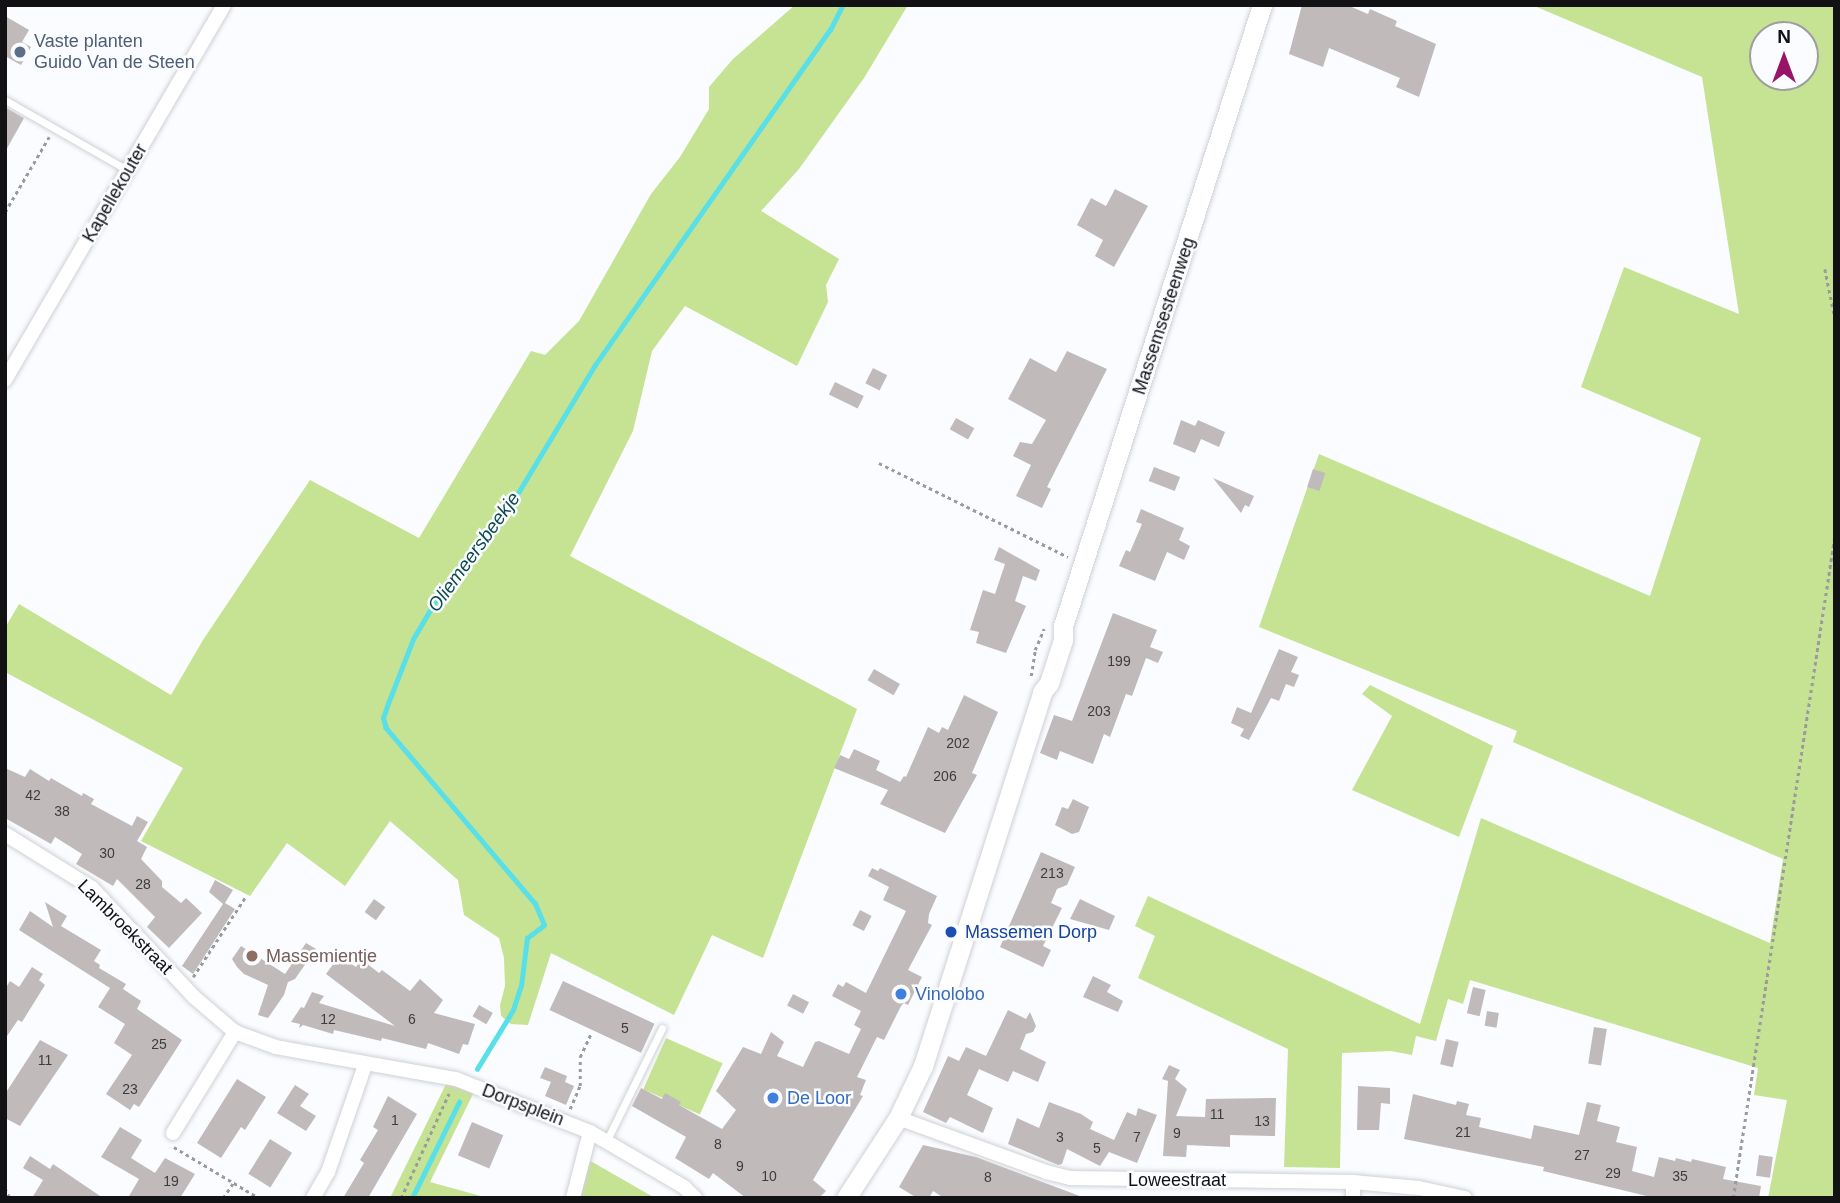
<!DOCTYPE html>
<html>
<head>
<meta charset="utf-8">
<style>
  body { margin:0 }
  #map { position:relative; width:1840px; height:1203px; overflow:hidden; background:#fafcff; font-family:Arial,sans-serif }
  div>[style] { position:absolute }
  .green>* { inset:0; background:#c5e392; transform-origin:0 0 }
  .stream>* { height:4.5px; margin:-2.25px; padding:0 2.25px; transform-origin:2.25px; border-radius:2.25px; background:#59dfe8 }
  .building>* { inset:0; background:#c0bbba; transform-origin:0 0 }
  .path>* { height:2.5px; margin-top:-1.25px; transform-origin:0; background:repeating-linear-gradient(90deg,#9a9b9d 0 3.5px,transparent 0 7px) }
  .roads { filter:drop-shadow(0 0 2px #cfd1d5) drop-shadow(0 0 2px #cfd1d5) }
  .service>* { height:7px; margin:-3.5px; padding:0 3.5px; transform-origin:3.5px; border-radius:3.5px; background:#fff }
  .minor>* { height:14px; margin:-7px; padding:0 7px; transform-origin:7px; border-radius:7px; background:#fff }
  .secondary>* { height:19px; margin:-9.5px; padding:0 9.5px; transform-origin:9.5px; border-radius:9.5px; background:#fff }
  .dots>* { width:19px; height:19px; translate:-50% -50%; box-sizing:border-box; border:4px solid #fafcff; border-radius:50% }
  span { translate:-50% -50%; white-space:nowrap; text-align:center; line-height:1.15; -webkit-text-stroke:5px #fafcff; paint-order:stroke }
  .number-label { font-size:14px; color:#3e3c3e }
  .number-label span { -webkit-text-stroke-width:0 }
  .service-label { font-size:18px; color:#4e5e75 }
  .left { translate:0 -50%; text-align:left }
  .street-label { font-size:18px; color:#121214 }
  .transit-label { font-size:18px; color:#164399 }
  .education-label { font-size:18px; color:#785e54 }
  .shop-label { font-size:18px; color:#366cbe }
  .water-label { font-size:19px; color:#0d4a4e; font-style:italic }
  .frame { position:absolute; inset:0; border:7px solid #121214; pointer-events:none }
  .north { position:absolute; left:1749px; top:21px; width:70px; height:70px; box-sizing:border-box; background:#fafcff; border:2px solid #9d9ea1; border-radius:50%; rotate:0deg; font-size:19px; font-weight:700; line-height:28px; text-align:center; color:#121214 }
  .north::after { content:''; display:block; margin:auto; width:24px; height:32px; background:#981469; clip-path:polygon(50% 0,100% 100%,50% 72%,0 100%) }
</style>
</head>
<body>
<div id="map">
  <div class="green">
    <i style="clip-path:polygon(795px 5px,908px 5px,864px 78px,799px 169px,761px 211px,839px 259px,826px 285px,828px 302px,797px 366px,685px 306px,652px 351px,633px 431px,570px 556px,857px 709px,763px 958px,712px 935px,674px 1015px,551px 953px,528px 1025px,511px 1024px,501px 1016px,500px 1005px,505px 986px,504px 958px,499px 938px,464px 915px,458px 880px,390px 821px,345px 886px,287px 843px,250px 896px,141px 841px,183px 768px,5px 672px,5px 628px,19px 604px,171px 695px,203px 640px,310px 480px,419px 538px,531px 351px,545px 355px,579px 321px,651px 194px,680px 157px,709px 109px,709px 87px,733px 59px)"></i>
    <i style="clip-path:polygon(evenodd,1532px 5px,1835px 5px,1835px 1198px,1768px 1198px,1787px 1100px,1754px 1095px,1758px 1068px,1470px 980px,1463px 1004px,1448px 999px,1436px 1041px,1416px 1036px,1412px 1055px,1391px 1051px,1342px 1053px,1340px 1168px,1284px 1167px,1288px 1049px,1138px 978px,1155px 936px,1135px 926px,1148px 896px,1420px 1024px,1481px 818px,1770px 943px,1783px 859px,1513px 742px,1517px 731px,1259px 627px,1319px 454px,1650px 596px,1701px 438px,1581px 387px,1624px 267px,1739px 314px,1702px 77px,1532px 5px,1763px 35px,1805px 35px,1805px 77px,1763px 77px,1763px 35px)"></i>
    <i style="clip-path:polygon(1370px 685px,1493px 746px,1459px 837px,1352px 790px,1392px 716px,1362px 694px)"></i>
    <i style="left:666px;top:1038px;width:62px;height:56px;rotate:24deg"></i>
    <i style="clip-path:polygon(447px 1082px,474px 1092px,430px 1182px,488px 1198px,390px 1198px)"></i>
    <i style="clip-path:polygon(587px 1159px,655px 1198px,577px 1198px)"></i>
  </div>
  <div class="stream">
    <i style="left:477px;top:1069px;width:69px;rotate:-58.6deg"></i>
    <i style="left:513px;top:1010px;width:25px;rotate:-72deg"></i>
    <i style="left:521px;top:986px;width:48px;rotate:-82.9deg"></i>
    <i style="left:527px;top:938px;width:21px;rotate:-37deg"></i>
    <i style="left:544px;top:925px;width:23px;rotate:-113deg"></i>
    <i style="left:535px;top:904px;width:231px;rotate:-130.3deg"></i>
    <i style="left:386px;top:728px;width:10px;rotate:-107deg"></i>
    <i style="left:383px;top:718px;width:18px;rotate:-71deg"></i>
    <i style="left:389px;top:701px;width:66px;rotate:-68.8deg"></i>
    <i style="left:413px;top:639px;width:45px;rotate:-59.5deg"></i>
    <i style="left:436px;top:600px;width:100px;rotate:-50.3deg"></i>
    <i style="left:500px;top:523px;width:184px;rotate:-59deg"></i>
    <i style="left:595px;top:365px;width:409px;rotate:-55deg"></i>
    <i style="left:830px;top:30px;width:28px;rotate:-63deg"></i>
    <i style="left:412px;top:1198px;width:107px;rotate:-63.9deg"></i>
  </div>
  <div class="building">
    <i style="clip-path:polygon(1302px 5px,1347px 5px,1368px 14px,1370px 9px,1397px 21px,1395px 26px,1436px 44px,1419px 97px,1396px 87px,1400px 78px,1329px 48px,1323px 67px,1289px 54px)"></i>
    <i style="clip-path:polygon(5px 16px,29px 30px,22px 42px,31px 47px,21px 65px,5px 56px)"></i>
    <i style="clip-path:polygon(5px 107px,24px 118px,5px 152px)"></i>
    <i style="clip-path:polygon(1115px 189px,1148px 206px,1114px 267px,1095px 256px,1103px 240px,1077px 225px,1091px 198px,1106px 206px)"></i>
    <i style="clip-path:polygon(1067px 351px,1107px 369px,1047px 487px,1051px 489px,1042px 508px,1016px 496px,1031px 465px,1013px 456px,1020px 442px,1032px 444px,1046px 420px,1008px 399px,1030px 358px,1056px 372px)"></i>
    <i style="left:873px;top:368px;width:16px;height:17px;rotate:27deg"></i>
    <i style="left:835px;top:382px;width:32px;height:14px;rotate:26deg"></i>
    <i style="left:956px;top:418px;width:21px;height:13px;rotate:29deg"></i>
    <i style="clip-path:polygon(1181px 420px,1195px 426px,1198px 420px,1225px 432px,1219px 447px,1201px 439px,1195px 453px,1173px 444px)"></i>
    <i style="left:1154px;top:467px;width:28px;height:15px;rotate:21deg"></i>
    <i style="left:1313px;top:469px;width:13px;height:19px;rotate:18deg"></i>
    <i style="clip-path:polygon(1213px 478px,1254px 496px,1249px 507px,1245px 505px,1241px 513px)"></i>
    <i style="clip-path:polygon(1141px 509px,1184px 528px,1179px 540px,1190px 546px,1184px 560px,1167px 552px,1155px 581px,1119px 566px,1126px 550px,1130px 552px,1142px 524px,1136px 522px)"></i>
    <i style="clip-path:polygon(999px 547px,1040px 570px,1036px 581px,1023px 576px,1015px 601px,1026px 606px,1006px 653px,976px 643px,979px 632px,970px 630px,983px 590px,995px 594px,1005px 564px,994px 560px)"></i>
    <i style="clip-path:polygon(1113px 613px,1157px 630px,1150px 647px,1163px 652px,1158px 663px,1146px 658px,1132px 696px,1126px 694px,1110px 737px,1104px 734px,1093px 764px,1060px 751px,1057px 760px,1040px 753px,1054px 715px,1072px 721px)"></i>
    <i style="clip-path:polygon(1279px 649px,1298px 657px,1291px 672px,1299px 675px,1294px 687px,1286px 684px,1279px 701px,1271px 698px,1249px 740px,1240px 736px,1244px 729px,1231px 723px,1237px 707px,1251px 713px)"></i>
    <i style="left:874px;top:669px;width:30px;height:13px;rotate:30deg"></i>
    <i style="clip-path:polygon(964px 695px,998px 712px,972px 773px,977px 775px,945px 833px,880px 804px,888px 790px,834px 768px,840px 755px,849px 759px,854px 749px,880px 761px,876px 770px,900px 782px,904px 776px,906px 777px,928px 727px,939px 733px,942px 727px,948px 730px)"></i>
    <i style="clip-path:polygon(5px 768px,25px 777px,30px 769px,49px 781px,51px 778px,82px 796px,83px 793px,94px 799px,91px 804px,132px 826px,137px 816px,148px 822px,137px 841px,147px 847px,141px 859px,162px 881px,162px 887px,181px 903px,186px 898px,202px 913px,169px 948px,147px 927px,155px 917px,117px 879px,113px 886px,76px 864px,82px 854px,55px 837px,51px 844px,5px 818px)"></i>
    <i style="clip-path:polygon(1073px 799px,1089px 807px,1079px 832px,1072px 834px,1055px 825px,1062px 807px,1068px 809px)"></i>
    <i style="clip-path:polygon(1041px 852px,1075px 867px,1067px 885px,1057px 889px,1051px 903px,1062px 908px,1043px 946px,1051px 950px,1043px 967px,1000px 947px)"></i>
    <i style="clip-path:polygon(872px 868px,878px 871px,880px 868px,937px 896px,929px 914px,928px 923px,932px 925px,908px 970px,922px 977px,908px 1005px,904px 1003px,901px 1006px,884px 1040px,877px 1037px,857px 1077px,866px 1080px,860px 1095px,863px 1096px,813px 1180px,826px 1191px,819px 1198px,746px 1198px,713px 1173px,709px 1179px,675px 1158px,686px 1137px,632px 1106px,641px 1088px,662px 1099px,665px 1093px,681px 1102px,679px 1105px,722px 1129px,736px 1110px,716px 1091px,743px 1047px,761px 1054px,771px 1032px,784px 1042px,777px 1056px,803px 1067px,815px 1042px,819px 1041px,849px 1054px,861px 1029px,854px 1025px,861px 1011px,832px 996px,838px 984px,843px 987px,846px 982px,866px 993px,906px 911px,883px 900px,889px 887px,868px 876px)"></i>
    <i style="clip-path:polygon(215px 880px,233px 890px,225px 903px,235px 909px,193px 974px,182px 966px,223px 904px,209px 892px)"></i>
    <i style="left:374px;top:899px;width:14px;height:16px;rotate:36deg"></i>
    <i style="clip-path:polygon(1080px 899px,1115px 916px,1109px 930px,1070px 919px)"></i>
    <i style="clip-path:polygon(45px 902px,67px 916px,61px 926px,101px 950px,94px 961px,100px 965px,99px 968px,126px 984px,123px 989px,141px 1001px,137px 1009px,182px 1040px,139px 1107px,134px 1104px,130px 1110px,106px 1094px,132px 1055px,114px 1043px,125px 1024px,98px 1007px,110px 988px,19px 930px,30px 911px,53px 927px)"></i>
    <i style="left:860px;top:910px;width:13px;height:17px;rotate:27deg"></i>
    <i style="clip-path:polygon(306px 943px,316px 949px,295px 979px,288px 982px,284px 995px,268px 1018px,258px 1015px,268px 985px,244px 974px,237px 967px,232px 959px,241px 946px,285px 974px)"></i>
    <i style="clip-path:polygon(339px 956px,356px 967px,361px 959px,379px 973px,382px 970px,410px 991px,420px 979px,443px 1000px,434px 1013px,475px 1024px,468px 1045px,463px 1044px,459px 1054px,428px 1043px,426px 1049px,382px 1038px,381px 1041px,334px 1030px,333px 1034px,303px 1025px,299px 1028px,300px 1024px,291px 1022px,301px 1007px,304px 1008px,312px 992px,324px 996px,319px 1003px,395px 1026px,326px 974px)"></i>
    <i style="clip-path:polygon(32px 967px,43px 974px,39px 980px,45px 985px,22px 1022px,18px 1020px,5px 1039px,5px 989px,10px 981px,19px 987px)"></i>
    <i style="clip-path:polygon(1093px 976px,1111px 985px,1107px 992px,1123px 1001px,1118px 1012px,1083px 997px)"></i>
    <i style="left:563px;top:981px;width:101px;height:32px;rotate:25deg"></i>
    <i style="left:1473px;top:987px;width:13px;height:27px;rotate:13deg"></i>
    <i style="left:793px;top:994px;width:18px;height:13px;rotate:27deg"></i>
    <i style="left:479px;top:1005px;width:16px;height:13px;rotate:30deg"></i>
    <i style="clip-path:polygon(1008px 1010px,1026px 1019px,1030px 1012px,1036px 1026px,1033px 1032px,1026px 1034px,1020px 1049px,1046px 1062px,1038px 1082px,1013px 1071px,1008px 1082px,979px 1069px,967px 1095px,993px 1108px,983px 1133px,950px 1117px,946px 1123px,923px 1112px,948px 1056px,959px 1061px,966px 1047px,986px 1056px)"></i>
    <i style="left:1487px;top:1011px;width:12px;height:15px;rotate:9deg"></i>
    <i style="left:1594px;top:1027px;width:13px;height:37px;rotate:9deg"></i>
    <i style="left:1446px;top:1039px;width:13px;height:26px;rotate:13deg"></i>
    <i style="clip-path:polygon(40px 1040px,68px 1055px,20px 1126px,5px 1118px,5px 1094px)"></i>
    <i style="clip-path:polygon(1169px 1065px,1180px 1070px,1175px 1079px,1187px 1089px,1176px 1116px,1205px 1117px,1206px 1099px,1276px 1098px,1275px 1136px,1230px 1135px,1230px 1147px,1187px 1145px,1186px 1157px,1163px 1156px,1168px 1081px,1162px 1079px)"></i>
    <i style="clip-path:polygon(545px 1067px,567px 1076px,565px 1082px,574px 1086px,566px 1105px,545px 1096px,551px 1082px,540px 1078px)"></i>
    <i style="clip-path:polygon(237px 1079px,266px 1097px,245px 1130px,241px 1127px,221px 1158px,197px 1143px)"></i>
    <i style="clip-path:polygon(295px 1085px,309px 1094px,300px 1106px,316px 1116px,306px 1131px,277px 1113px)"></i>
    <i style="clip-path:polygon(1358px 1086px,1390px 1088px,1390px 1104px,1381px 1103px,1379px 1130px,1357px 1130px)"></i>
    <i style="clip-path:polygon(1413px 1094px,1456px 1105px,1457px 1101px,1469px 1104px,1466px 1115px,1481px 1118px,1479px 1127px,1531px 1139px,1534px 1125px,1579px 1135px,1587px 1102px,1601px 1105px,1597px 1121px,1620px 1127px,1616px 1142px,1637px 1147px,1632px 1171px,1654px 1177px,1659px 1157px,1675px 1161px,1676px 1158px,1691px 1162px,1692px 1159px,1726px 1167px,1723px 1179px,1761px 1186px,1759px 1198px,1655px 1198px,1543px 1171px,1544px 1167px,1404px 1139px)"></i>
    <i style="clip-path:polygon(388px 1096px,417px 1114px,368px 1198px,343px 1198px,364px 1163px,360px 1160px,378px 1130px,373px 1127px)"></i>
    <i style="clip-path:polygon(1049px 1102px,1081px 1114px,1093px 1122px,1090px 1129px,1114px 1140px,1127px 1112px,1136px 1116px,1138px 1108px,1157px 1115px,1137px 1163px,1109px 1152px,1100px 1166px,1067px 1149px,1062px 1164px,1058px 1165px,1008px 1144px,1017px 1118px,1039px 1128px)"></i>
    <i style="left:472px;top:1122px;width:34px;height:36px;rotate:23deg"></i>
    <i style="clip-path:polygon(120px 1127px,142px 1140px,131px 1158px,155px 1173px,165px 1158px,195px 1174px,180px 1198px,128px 1198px,139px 1179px,101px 1157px)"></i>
    <i style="left:270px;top:1139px;width:26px;height:41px;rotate:32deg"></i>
    <i style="clip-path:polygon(923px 1145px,976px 1157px,1085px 1198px,944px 1198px,933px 1191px,929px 1198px,917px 1198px,899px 1187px)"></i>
    <i style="left:1759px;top:1155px;width:14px;height:21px;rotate:8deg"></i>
    <i style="clip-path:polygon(30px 1156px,50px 1169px,53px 1164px,103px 1198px,32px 1198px,43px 1180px,23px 1168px)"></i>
  </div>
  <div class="path">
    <i style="left:5px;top:212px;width:87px;rotate:-59.6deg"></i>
    <i style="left:1825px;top:269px;width:50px;rotate:78.5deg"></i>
    <i style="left:879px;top:463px;width:211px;rotate:26.4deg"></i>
    <i style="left:1031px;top:676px;width:26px;rotate:-81deg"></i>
    <i style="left:1035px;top:650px;width:23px;rotate:-67deg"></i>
    <i style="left:193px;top:977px;width:97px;rotate:-56.8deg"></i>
    <i style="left:570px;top:1109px;width:25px;rotate:-67deg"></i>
    <i style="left:580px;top:1086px;width:29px;rotate:-90deg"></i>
    <i style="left:580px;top:1057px;width:26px;rotate:-65deg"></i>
    <i style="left:174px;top:1147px;width:99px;rotate:31deg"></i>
    <i style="left:5px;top:1188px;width:11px;rotate:63deg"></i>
    <i style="left:223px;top:1198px;width:18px;rotate:-56deg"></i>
    <i style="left:401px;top:1198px;width:115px;rotate:-65.4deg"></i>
    <i style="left:1733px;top:1198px;width:672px;rotate:-81.27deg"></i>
  </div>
  <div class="roads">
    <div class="service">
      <i style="left:5px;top:100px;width:141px;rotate:29.8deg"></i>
      <i style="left:606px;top:1142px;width:127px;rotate:-63.8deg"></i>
    </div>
    <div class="minor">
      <i style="left:5px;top:380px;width:434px;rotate:-59.7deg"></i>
      <i style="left:5px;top:834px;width:102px;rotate:31.8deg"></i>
      <i style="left:92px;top:888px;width:149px;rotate:46.9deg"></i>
      <i style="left:194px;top:997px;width:54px;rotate:40.5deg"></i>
      <i style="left:235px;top:1032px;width:44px;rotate:20.1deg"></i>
      <i style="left:276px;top:1047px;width:183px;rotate:10.1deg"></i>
      <i style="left:456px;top:1079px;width:144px;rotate:21.6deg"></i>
      <i style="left:590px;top:1132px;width:109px;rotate:30.3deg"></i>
      <i style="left:684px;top:1187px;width:16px;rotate:45deg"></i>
      <i style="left:898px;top:1118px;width:158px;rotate:20deg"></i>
      <i style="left:1046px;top:1172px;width:25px;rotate:14deg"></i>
      <i style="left:1070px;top:1178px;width:283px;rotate:0.8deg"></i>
      <i style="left:1353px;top:1182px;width:66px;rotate:5.2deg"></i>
      <i style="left:1419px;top:1188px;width:47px;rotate:12.3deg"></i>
      <i style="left:173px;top:1133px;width:119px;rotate:-58.5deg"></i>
      <i style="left:313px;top:1198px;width:30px;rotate:-60deg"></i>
      <i style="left:328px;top:1172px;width:113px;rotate:-70.9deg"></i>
      <i style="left:573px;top:1198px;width:68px;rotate:-75.6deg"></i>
      <i style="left:1353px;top:1198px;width:16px;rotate:-90deg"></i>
    </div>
    <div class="secondary">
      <i style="left:846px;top:1198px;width:95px;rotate:-57deg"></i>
      <i style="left:898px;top:1118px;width:58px;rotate:-64.3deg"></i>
      <i style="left:923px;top:1066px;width:392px;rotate:-72.3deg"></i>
      <i style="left:1042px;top:692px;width:11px;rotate:-52deg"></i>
      <i style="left:1049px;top:683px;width:45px;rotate:-72deg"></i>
      <i style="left:1063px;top:640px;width:14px;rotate:-90deg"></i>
      <i style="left:1063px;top:626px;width:652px;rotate:-72.23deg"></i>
    </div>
  </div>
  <div class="dots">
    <i style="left:20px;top:52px;background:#5c6f8a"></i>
    <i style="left:951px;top:932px;background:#1a4fb4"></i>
    <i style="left:252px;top:956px;background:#8d6e63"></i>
    <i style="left:901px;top:994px;background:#3f7fe0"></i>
    <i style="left:773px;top:1098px;background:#3f7fe0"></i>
  </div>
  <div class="number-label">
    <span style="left:1119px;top:661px">199</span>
    <span style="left:1099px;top:711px">203</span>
    <span style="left:958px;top:743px">202</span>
    <span style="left:945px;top:776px">206</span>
    <span style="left:33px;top:795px">42</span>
    <span style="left:62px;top:811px">38</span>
    <span style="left:107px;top:853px">30</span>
    <span style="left:1052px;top:873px">213</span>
    <span style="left:143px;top:884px">28</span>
    <span style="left:328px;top:1019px">12</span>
    <span style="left:412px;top:1019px">6</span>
    <span style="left:625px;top:1028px">5</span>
    <span style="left:159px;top:1044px">25</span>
    <span style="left:45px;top:1060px">11</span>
    <span style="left:130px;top:1089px">23</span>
    <span style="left:1217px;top:1114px">11</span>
    <span style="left:395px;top:1120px">1</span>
    <span style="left:1262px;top:1121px">13</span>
    <span style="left:1463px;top:1132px">21</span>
    <span style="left:1177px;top:1133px">9</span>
    <span style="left:1060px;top:1137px">3</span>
    <span style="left:1137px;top:1137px">7</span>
    <span style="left:718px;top:1144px">8</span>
    <span style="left:1097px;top:1148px">5</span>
    <span style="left:1582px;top:1155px">27</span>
    <span style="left:740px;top:1166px">9</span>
    <span style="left:1613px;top:1173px">29</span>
    <span style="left:769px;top:1176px">10</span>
    <span style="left:1680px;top:1176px">35</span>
    <span style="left:988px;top:1177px">8</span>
    <span style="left:171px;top:1181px">19</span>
  </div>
  <div class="service-label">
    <span class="left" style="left:34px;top:52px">Vaste planten<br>Guido Van de Steen</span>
  </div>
  <div class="street-label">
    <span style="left:115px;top:193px;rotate:-60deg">Kapellekouter</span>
    <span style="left:1164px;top:316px;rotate:-72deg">Massemsesteenweg</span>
    <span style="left:125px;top:927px;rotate:45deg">Lambroekstraat</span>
    <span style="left:523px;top:1105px;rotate:21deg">Dorpsplein</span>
    <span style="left:1177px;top:1180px">Loweestraat</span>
  </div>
  <div class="transit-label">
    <span class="left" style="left:965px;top:932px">Massemen Dorp</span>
  </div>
  <div class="education-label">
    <span class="left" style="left:266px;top:956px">Massemientje</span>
  </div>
  <div class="shop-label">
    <span class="left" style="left:915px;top:994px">Vinolobo</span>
    <span class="left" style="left:787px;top:1098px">De Loor</span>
  </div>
  <div class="water-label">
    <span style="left:474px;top:552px;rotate:-54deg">Oliemeersbeekje</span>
  </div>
  <div class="frame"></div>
  <div class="north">N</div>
</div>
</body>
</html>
